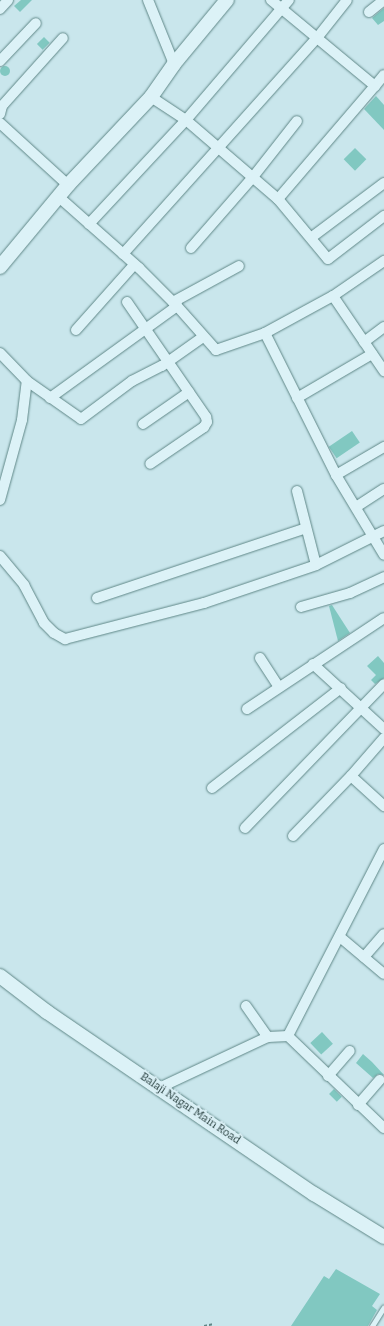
<!DOCTYPE html>
<html>
<head>
<meta charset="utf-8">
<style>
  body { margin:0 }
  #map { position:relative; width:384px; height:1326px; overflow:hidden; background:#c9e6ec; font-family:Bitter,serif }
  div>[style] { position:absolute }
  .building>* { inset:0; background:#81c8c1; transform-origin:0 0 }
  .round { border-radius:50% }
  .path>* { height:2px; margin-top:-1px; transform-origin:0; background:repeating-linear-gradient(90deg,#5f8787 0 3px,transparent 0 5px) }
  .roads { filter:drop-shadow(0 0 1px #5f8787) drop-shadow(0 0 1px #5f8787) }
  .lane>* { height:5px; margin:-2.5px; padding:0 2.5px; transform-origin:2.5px; border-radius:2.5px; background:#dcf2f7 }
  .street>* { height:10px; margin:-5px; padding:0 5px; transform-origin:5px; border-radius:5px; background:#dcf2f7 }
  .secondary>* { height:14px; margin:-7px; padding:0 7px; transform-origin:7px; border-radius:7px; background:#dcf2f7 }
  span { translate:-50% -50%; white-space:nowrap; text-align:center; line-height:1.15; -webkit-text-stroke:3.5px #d8eef4; paint-order:stroke }
  .street-label { font-size:11px; color:#213938 }
</style>
</head>
<body>
<div id="map">
  <div class="building">
    <i style="clip-path:polygon(21px 0,32px 0,20px 12px,14px 6px)"></i>
    <i style="clip-path:polygon(384px 8px,384px 21px,378px 25px,372px 18px)"></i>
    <i style="left:44px;top:37px;width:8px;height:10px;rotate:45deg"></i>
    <i class="round" style="left:0;top:66px;width:10px;height:10px"></i>
    <i style="clip-path:polygon(376px 96px,384px 105px,384px 130px,364px 109px)"></i>
    <i style="left:355px;top:148px;width:16px;height:16px;rotate:45deg"></i>
    <i style="left:352px;top:431px;width:14px;height:28px;rotate:56deg"></i>
    <i style="clip-path:polygon(332px 605px,350px 633px,338px 641px,329px 606px)"></i>
    <i style="clip-path:polygon(378px 656px,384px 663px,384px 678px,375px 684px,371px 680px,376px 675px,367px 666px)"></i>
    <i style="left:322px;top:1032px;width:16px;height:16px;rotate:47deg"></i>
    <i style="clip-path:polygon(363px 1054px,372px 1062px,384px 1075px,378px 1074px,373px 1078px,356px 1063px)"></i>
    <i style="left:334px;top:1089px;width:11px;height:7px;rotate:45deg"></i>
    <i style="clip-path:polygon(336px 1269px,380px 1294px,372px 1306px,377px 1310px,368px 1326px,291px 1326px,324px 1276px,329px 1279px)"></i>
  </div>
  <div class="path">
    <i style="left:204px;top:1326px;width:10px;rotate:-11deg"></i>
  </div>
  <div class="roads">
    <div class="lane">
      <i style="left:372px;top:1326px;width:22px;rotate:-58deg"></i>
    </div>
    <div class="street">
      <i style="left:148px;top:0;width:69px;rotate:67.9deg"></i>
      <i style="left:0;top:9px;width:12px;rotate:-48deg"></i>
      <i style="left:369px;top:12px;width:19px;rotate:-39deg"></i>
      <i style="left:0;top:61px;width:52px;rotate:-46.5deg"></i>
      <i style="left:375px;top:86px;width:14px;rotate:-51deg"></i>
      <i style="left:151px;top:97px;width:42px;rotate:33.3deg"></i>
      <i style="left:186px;top:120px;width:121px;rotate:40.7deg"></i>
      <i style="left:278px;top:199px;width:149px;rotate:-49.4deg"></i>
      <i style="left:375px;top:86px;width:135px;rotate:-140.4deg"></i>
      <i style="left:0;top:114px;width:8px;rotate:-76deg"></i>
      <i style="left:2px;top:106px;width:91px;rotate:-48.1deg"></i>
      <i style="left:0;top:123px;width:92px;rotate:42.4deg"></i>
      <i style="left:60px;top:198px;width:106px;rotate:41.5deg"></i>
      <i style="left:139px;top:268px;width:54px;rotate:45deg"></i>
      <i style="left:177px;top:306px;width:59px;rotate:48.4deg"></i>
      <i style="left:216px;top:350px;width:52px;rotate:-19.1deg"></i>
      <i style="left:265px;top:333px;width:159px;rotate:63.4deg"></i>
      <i style="left:336px;top:475px;width:93px;rotate:59deg"></i>
      <i style="left:278px;top:199px;width:78px;rotate:50.2deg"></i>
      <i style="left:328px;top:259px;width:71px;rotate:-37.5deg"></i>
      <i style="left:89px;top:224px;width:142px;rotate:-47deg"></i>
      <i style="left:186px;top:120px;width:158px;rotate:-49.4deg"></i>
      <i style="left:312px;top:237px;width:90px;rotate:-36.9deg"></i>
      <i style="left:191px;top:248px;width:94px;rotate:-48.9deg"></i>
      <i style="left:253px;top:177px;width:71px;rotate:-51.8deg"></i>
      <i style="left:123px;top:254px;width:290px;rotate:-48.1deg"></i>
      <i style="left:317px;top:38px;width:48px;rotate:-51.7deg"></i>
      <i style="left:333px;top:296px;width:62px;rotate:-34.5deg"></i>
      <i style="left:127px;top:302px;width:140px;rotate:55.5deg"></i>
      <i style="left:206px;top:417px;width:5px;rotate:79deg"></i>
      <i style="left:207px;top:422px;width:6px;rotate:121deg"></i>
      <i style="left:204px;top:427px;width:65px;rotate:145.6deg"></i>
      <i style="left:173px;top:302px;width:75px;rotate:-28.6deg"></i>
      <i style="left:76px;top:330px;width:87px;rotate:-48.3deg"></i>
      <i style="left:265px;top:333px;width:77px;rotate:-28.6deg"></i>
      <i style="left:333px;top:296px;width:91px;rotate:55.8deg"></i>
      <i style="left:364px;top:342px;width:25px;rotate:-37deg"></i>
      <i style="left:0;top:353px;width:39px;rotate:46deg"></i>
      <i style="left:27px;top:381px;width:66px;rotate:35.1deg"></i>
      <i style="left:81px;top:419px;width:64px;rotate:-36.7deg"></i>
      <i style="left:132px;top:381px;width:34px;rotate:-27deg"></i>
      <i style="left:162px;top:366px;width:50px;rotate:-35.3deg"></i>
      <i style="left:50px;top:398px;width:157px;rotate:-35.9deg"></i>
      <i style="left:297px;top:398px;width:87px;rotate:-30.4deg"></i>
      <i style="left:143px;top:424px;width:56px;rotate:-34.8deg"></i>
      <i style="left:336px;top:475px;width:56px;rotate:-30.3deg"></i>
      <i style="left:297px;top:491px;width:76px;rotate:75.6deg"></i>
      <i style="left:0;top:500px;width:83px;rotate:-74.6deg"></i>
      <i style="left:22px;top:420px;width:39px;rotate:-83deg"></i>
      <i style="left:356px;top:507px;width:33px;rotate:-33deg"></i>
      <i style="left:0;top:556px;width:38px;rotate:50deg"></i>
      <i style="left:24px;top:585px;width:43px;rotate:62.2deg"></i>
      <i style="left:44px;top:623px;width:14px;rotate:45deg"></i>
      <i style="left:54px;top:633px;width:13px;rotate:29deg"></i>
      <i style="left:65px;top:639px;width:144px;rotate:-14.5deg"></i>
      <i style="left:204px;top:603px;width:118px;rotate:-18.7deg"></i>
      <i style="left:316px;top:565px;width:76px;rotate:-26.6deg"></i>
      <i style="left:97px;top:598px;width:220px;rotate:-18.5deg"></i>
      <i style="left:301px;top:607px;width:51px;rotate:-15.9deg"></i>
      <i style="left:350px;top:593px;width:38px;rotate:-25deg"></i>
      <i style="left:260px;top:658px;width:35px;rotate:57deg"></i>
      <i style="left:313px;top:664px;width:96px;rotate:42.5deg"></i>
      <i style="left:247px;top:709px;width:164px;rotate:-33.6deg"></i>
      <i style="left:384px;top:738px;width:50px;rotate:131deg"></i>
      <i style="left:351px;top:776px;width:45px;rotate:42.3deg"></i>
      <i style="left:212px;top:788px;width:163px;rotate:-37.8deg"></i>
      <i style="left:245px;top:828px;width:200px;rotate:-46deg"></i>
      <i style="left:293px;top:836px;width:83px;rotate:-46deg"></i>
      <i style="left:384px;top:849px;width:210px;rotate:117.2deg"></i>
      <i style="left:288px;top:1036px;width:133px;rotate:43.8deg"></i>
      <i style="left:340px;top:937px;width:57px;rotate:40.1deg"></i>
      <i style="left:364px;top:957px;width:30px;rotate:-49deg"></i>
      <i style="left:246px;top:1006px;width:38px;rotate:55deg"></i>
      <i style="left:328px;top:1076px;width:33px;rotate:-49deg"></i>
      <i style="left:159px;top:1088px;width:120px;rotate:-25.1deg"></i>
      <i style="left:268px;top:1037px;width:20px;rotate:-3deg"></i>
      <i style="left:358px;top:1105px;width:33px;rotate:-49deg"></i>
    </div>
    <div class="secondary">
      <i style="left:0;top:267px;width:107px;rotate:-50.3deg"></i>
      <i style="left:68px;top:185px;width:121px;rotate:-46.7deg"></i>
      <i style="left:151px;top:97px;width:40px;rotate:-55.1deg"></i>
      <i style="left:174px;top:64px;width:83px;rotate:-50.4deg"></i>
      <i style="left:0;top:976px;width:59px;rotate:37.5deg"></i>
      <i style="left:47px;top:1012px;width:323px;rotate:34.3deg"></i>
      <i style="left:314px;top:1194px;width:82px;rotate:31.6deg"></i>
    </div>
  </div>
  <div class="street-label">
    <span style="left:190px;top:1109px;rotate:34deg">Balaji Nagar Main Road</span>
  </div>
</div>
</body>
</html>
